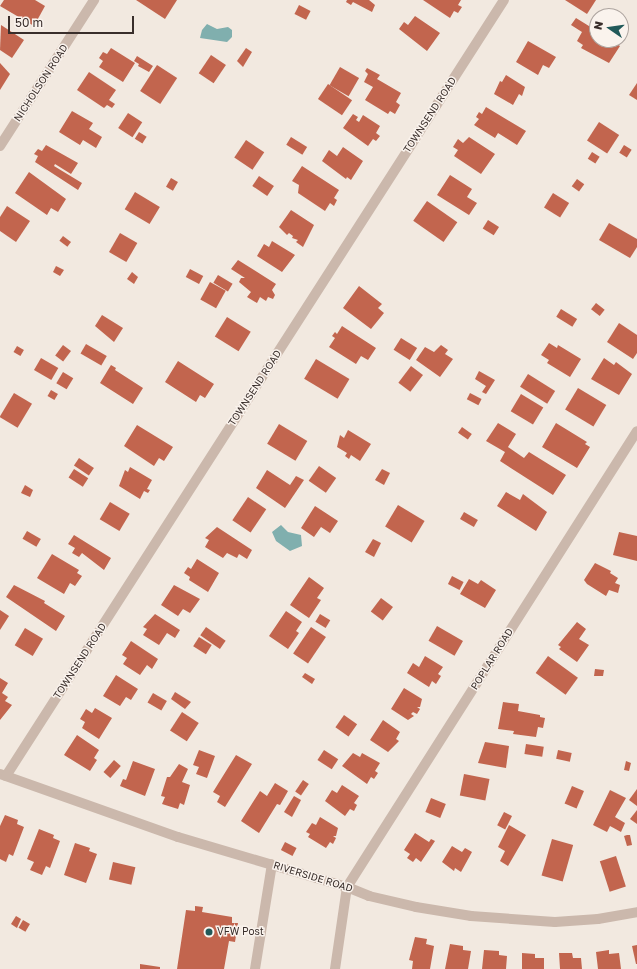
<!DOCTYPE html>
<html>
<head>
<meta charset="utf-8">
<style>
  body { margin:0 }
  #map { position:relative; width:637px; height:969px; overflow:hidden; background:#f2e9e0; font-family:"Golos Text",sans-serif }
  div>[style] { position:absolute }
  .water>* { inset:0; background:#80afae }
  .building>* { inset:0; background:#c2654e; transform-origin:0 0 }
  .service>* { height:10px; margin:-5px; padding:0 5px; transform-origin:5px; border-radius:5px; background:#cbb8ac }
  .minor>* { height:10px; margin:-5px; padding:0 5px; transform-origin:5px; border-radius:5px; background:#cbb8ac }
  .dots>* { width:11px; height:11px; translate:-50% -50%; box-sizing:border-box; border:2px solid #faf3ed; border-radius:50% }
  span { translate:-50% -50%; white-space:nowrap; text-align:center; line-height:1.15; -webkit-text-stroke:3px #faf3ed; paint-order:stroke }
  .street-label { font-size:10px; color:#392e2b }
  .poi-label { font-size:10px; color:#392e2b }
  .left { translate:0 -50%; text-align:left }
  .north { position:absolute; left:589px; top:8px; width:40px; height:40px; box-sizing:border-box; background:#faf3ed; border:1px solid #ada49f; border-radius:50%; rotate:283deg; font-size:11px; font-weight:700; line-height:16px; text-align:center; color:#392e2b }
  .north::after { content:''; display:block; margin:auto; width:14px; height:18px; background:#215959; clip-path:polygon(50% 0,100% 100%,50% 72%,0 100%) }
  .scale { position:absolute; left:8px; top:16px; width:126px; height:18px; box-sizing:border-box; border:2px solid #392e2b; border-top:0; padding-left:5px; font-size:12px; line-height:14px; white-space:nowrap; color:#392e2b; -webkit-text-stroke:3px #faf3ed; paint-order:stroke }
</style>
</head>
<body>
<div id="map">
  <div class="water">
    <i style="clip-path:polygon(207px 24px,217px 29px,228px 27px,232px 30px,232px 37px,227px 42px,200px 38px,202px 30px)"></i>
    <i style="clip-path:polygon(281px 525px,288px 532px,301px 535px,302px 546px,290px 551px,276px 541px,272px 532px)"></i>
  </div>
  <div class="building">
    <i style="clip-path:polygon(4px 0,35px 0,45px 6px,34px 26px,0 6px)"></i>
    <i style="clip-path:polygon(136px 0,177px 0,165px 19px)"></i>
    <i style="clip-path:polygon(347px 0,369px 0,375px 5px,372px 12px,353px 2px,351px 5px,346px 2px)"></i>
    <i style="clip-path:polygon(423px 0,461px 0,458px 5px,462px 7px,458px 13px,454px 11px,450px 18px)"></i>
    <i style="clip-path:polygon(565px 0,596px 0,587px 14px)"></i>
    <i style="left:299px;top:5px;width:13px;height:10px;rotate:27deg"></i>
    <i style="clip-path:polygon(415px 16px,440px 33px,427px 51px,399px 29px,404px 22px,408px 25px)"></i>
    <i style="clip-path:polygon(576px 18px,597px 31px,597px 40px,611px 40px,620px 46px,609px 63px,581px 48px,583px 45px,577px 41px,582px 32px,571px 25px)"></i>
    <i style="clip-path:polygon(1px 25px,24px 40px,12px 58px,0 50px)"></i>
    <i style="clip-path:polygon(528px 41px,556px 57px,549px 68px,543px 65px,538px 75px,516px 62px)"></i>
    <i style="clip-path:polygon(111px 48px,135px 63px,123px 82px,99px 67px,103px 61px,99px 58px,103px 52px,107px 54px)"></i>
    <i style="clip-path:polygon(246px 48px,252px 52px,243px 67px,237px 61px)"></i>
    <i style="left:211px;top:55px;width:18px;height:22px;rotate:34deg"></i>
    <i style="clip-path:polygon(137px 56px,153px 66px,149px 72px,138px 66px,139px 64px,134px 61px)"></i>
    <i style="clip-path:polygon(0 63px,10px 74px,0 90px)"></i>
    <i style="left:157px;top:65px;width:24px;height:31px;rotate:33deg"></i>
    <i style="left:340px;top:67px;width:22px;height:21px;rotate:30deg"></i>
    <i style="clip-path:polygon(367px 68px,380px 75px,377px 79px,401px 93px,396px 102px,400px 105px,395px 114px,390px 111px,388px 114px,365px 100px,373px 87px,364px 82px,368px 74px,365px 71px)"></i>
    <i style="clip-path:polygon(89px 72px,116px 90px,109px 100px,115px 104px,112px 108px,107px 105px,104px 108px,77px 90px)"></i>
    <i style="clip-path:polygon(506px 75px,525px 87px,522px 96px,519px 94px,513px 105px,494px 94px,500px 81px,502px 82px)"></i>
    <i style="clip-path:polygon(637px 83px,637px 100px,629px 95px)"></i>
    <i style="left:328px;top:84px;width:29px;height:18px;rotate:34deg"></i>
    <i style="clip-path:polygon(486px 107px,526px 131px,517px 145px,498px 133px,495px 138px,474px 125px,479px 119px,476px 117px,479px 112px,482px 114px)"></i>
    <i style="clip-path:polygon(72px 111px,93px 123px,89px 129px,102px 137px,96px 148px,83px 140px,80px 145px,59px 132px)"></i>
    <i style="left:128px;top:113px;width:17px;height:18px;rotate:33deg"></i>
    <i style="clip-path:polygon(353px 114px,358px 117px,356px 120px,359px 122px,363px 115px,380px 126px,376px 133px,380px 136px,376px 141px,373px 139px,368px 146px,343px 128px)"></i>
    <i style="left:599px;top:122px;width:24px;height:22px;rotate:33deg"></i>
    <i style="left:139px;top:132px;width:9px;height:8px;rotate:32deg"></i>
    <i style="left:291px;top:137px;width:19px;height:9px;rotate:32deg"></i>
    <i style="clip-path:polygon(469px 137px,495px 154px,481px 174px,454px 156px,458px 150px,453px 147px,458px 139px,463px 143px)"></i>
    <i style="left:246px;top:140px;width:22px;height:21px;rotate:34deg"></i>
    <i style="clip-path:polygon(46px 145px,78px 163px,71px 174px,55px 164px,54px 166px,82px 183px,78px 190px,35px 162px,38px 156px,34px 154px,38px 149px,42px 151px)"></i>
    <i style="left:624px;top:145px;width:9px;height:9px;rotate:32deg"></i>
    <i style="clip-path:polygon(343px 147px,363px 161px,351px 180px,347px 177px,346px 179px,322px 161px,329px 150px,337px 156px)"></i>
    <i style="left:592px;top:152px;width:9px;height:8px;rotate:32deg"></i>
    <i style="clip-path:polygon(302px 166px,339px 190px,334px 198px,337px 200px,334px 206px,330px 203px,325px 211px,298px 193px,299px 185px,292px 181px)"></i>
    <i style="clip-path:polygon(29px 172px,66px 199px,58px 212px,51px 208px,47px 215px,15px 193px)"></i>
    <i style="clip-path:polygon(450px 175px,472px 189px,467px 197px,477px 203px,469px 215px,437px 195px)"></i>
    <i style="left:259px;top:176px;width:18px;height:12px;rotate:34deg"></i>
    <i style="left:171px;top:178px;width:8px;height:10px;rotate:30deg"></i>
    <i style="left:577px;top:179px;width:9px;height:9px;rotate:36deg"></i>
    <i style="left:135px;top:192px;width:29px;height:20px;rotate:31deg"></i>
    <i style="left:553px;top:193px;width:19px;height:17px;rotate:32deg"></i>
    <i style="left:427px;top:201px;width:37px;height:24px;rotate:35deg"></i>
    <i style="clip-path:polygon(7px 206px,30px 221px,16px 242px,0 231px,0 217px)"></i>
    <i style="clip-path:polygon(291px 210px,314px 225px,303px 247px,296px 242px,298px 240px,292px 238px,293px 236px,289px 233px,287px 235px,279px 227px)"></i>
    <i style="left:488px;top:220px;width:13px;height:10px;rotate:32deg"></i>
    <i style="clip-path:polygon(609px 223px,637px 239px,637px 247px,630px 258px,599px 240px)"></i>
    <i style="left:120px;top:233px;width:20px;height:22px;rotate:30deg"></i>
    <i style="left:63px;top:236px;width:10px;height:6px;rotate:37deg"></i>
    <i style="clip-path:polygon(272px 241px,295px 255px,282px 272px,257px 256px,264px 244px,269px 247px)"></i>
    <i style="clip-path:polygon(238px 260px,276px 284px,272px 290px,275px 295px,273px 299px,268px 297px,266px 301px,260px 297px,257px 303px,247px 297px,251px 292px,239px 282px,241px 278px,245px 278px,231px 269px)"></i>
    <i style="clip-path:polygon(56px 266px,64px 270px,60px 276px,53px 272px)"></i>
    <i style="left:190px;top:269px;width:15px;height:9px;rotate:28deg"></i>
    <i style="clip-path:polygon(132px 272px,138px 277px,134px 284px,127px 279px)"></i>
    <i style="left:218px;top:275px;width:17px;height:9px;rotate:31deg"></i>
    <i style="left:210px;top:282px;width:18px;height:20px;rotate:29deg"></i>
    <i style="clip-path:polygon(359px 286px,382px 304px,378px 308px,384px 313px,371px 329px,343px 308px)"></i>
    <i style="left:596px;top:303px;width:11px;height:8px;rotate:38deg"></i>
    <i style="left:561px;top:309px;width:19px;height:9px;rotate:32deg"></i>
    <i style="clip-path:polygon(102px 315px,123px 328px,114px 342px,95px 326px)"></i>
    <i style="left:227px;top:317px;width:28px;height:23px;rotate:32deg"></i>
    <i style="clip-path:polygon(619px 323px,637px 335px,637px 353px,633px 359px,607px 342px)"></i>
    <i style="clip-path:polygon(342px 326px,376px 348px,368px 360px,361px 356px,356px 364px,329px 347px,335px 338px,332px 336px,335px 332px,337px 334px)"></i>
    <i style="left:401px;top:338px;width:19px;height:14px;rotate:32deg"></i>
    <i style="clip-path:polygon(549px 343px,557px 348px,558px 345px,581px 359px,570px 377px,547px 363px,549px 360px,541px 355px)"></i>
    <i style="left:86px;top:344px;width:24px;height:11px;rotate:30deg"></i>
    <i style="left:63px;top:345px;width:10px;height:13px;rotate:37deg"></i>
    <i style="clip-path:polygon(441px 345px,448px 350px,445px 354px,453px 359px,440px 377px,416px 360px,425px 347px,434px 352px)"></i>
    <i style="left:17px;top:346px;width:8px;height:7px;rotate:30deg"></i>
    <i style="left:41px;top:358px;width:20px;height:14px;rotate:30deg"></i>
    <i style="clip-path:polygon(604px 358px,614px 365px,616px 362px,632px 374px,619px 395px,591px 379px)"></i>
    <i style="left:316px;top:359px;width:39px;height:23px;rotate:31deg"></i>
    <i style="clip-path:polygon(178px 361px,214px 384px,205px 398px,200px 395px,196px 402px,165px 382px)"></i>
    <i style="clip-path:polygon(111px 365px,116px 368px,115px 370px,143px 388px,133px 404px,100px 383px)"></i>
    <i style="left:411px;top:366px;width:15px;height:21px;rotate:37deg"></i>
    <i style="clip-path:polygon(479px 371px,495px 380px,486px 394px,482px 392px,486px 386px,475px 379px)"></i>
    <i style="left:63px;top:372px;width:12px;height:13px;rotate:31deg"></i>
    <i style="left:528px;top:374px;width:32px;height:15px;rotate:32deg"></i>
    <i style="left:578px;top:388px;width:33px;height:25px;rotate:31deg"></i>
    <i style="left:51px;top:390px;width:8px;height:7px;rotate:30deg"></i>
    <i style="left:14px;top:393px;width:21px;height:28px;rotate:31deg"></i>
    <i style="left:470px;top:393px;width:13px;height:7px;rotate:27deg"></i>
    <i style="left:521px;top:394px;width:26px;height:20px;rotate:31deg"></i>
    <i style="clip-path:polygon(498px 423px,516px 434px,508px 447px,524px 458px,529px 452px,566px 475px,553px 495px,500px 461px,505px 452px,486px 441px)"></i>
    <i style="clip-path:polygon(556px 423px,587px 442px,585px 444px,590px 447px,577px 468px,542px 447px)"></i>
    <i style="left:279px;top:424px;width:33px;height:23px;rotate:31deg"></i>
    <i style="clip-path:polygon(137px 425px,173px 447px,164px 461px,159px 458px,154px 466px,124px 446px)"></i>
    <i style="left:462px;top:427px;width:12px;height:7px;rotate:35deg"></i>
    <i style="clip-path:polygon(348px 430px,371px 444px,360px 461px,351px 455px,349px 459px,345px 456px,347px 453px,337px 447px,340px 435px,344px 438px)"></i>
    <i style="left:79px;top:458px;width:18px;height:9px;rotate:34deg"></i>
    <i style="left:319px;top:466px;width:21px;height:18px;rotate:35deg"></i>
    <i style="clip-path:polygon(130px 467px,152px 480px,147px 489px,150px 490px,148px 493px,144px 491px,140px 499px,119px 486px,125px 470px,128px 472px)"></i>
    <i style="left:74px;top:469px;width:17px;height:10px;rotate:33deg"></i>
    <i style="clip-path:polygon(382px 469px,390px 473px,384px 485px,375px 480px)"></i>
    <i style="clip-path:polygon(267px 470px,290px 485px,296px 476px,304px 480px,285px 508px,256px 488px)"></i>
    <i style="clip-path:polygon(25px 485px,33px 490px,30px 497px,21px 493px)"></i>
    <i style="clip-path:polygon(506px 492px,520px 500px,523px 494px,547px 512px,536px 531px,497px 506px)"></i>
    <i style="left:248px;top:497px;width:22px;height:28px;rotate:34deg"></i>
    <i style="left:110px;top:502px;width:23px;height:20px;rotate:31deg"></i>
    <i style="left:398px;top:505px;width:31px;height:25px;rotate:31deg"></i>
    <i style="clip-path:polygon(315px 506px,338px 521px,330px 533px,321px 527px,314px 537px,301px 528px)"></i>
    <i style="left:464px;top:512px;width:16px;height:8px;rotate:30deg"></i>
    <i style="clip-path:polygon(217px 527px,252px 550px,247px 559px,239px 554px,237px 558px,227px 553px,223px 558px,205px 547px,209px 540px,205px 538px)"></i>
    <i style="left:27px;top:531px;width:16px;height:9px;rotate:30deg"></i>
    <i style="clip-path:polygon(619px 532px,637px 536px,637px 561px,613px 555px)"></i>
    <i style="clip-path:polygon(74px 535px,111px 558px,104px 570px,82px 553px,79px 557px,72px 553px,75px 548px,68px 544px)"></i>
    <i style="clip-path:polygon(373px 539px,381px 543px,374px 557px,365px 552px)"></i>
    <i style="clip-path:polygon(52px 554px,79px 570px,77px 573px,82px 576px,75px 586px,70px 583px,64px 594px,37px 578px)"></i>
    <i style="clip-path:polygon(197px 559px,219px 573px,208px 592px,189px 580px,190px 577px,184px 573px,188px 567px,191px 569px)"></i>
    <i style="clip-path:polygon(595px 563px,611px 571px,610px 573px,618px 578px,615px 583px,620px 585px,618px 593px,609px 590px,606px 596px,587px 584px,584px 580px)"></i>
    <i style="left:452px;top:576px;width:13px;height:9px;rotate:27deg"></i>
    <i style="clip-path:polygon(309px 577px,324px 588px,317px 598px,321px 600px,309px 618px,290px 605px)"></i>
    <i style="clip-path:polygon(469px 579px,478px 584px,481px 580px,496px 590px,485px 608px,460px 594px)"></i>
    <i style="clip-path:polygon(14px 585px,45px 601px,44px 603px,65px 616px,56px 631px,6px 597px)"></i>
    <i style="clip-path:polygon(174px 585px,200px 599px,190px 613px,183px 609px,178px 616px,161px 605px)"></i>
    <i style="left:381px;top:598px;width:15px;height:17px;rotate:37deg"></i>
    <i style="clip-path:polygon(0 610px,9px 616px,0 630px)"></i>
    <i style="clip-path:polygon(286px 611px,302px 622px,296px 631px,299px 633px,288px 649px,269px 636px)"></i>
    <i style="clip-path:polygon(155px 614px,180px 630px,175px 638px,167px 633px,159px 645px,143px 635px,147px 629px,143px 627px)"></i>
    <i style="left:320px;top:614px;width:12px;height:9px;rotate:31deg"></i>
    <i style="clip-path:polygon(577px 622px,586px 629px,579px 639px,589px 645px,577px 662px,559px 649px,561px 647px,558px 645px)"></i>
    <i style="left:437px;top:626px;width:30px;height:17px;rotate:30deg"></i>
    <i style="left:206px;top:627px;width:24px;height:10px;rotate:35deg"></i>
    <i style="left:311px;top:627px;width:18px;height:32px;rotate:34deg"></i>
    <i style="left:25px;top:628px;width:21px;height:20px;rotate:31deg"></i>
    <i style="left:199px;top:637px;width:15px;height:11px;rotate:32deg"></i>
    <i style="clip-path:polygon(131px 641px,158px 659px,152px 669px,147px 665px,140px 675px,123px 664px,127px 658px,122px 655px)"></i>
    <i style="clip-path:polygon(425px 656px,443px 667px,438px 674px,441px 676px,436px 684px,432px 681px,429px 687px,407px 673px,413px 663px,419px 667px)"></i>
    <i style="left:548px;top:656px;width:37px;height:21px;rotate:36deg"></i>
    <i style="clip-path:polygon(595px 669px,604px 670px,603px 676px,594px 676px)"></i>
    <i style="clip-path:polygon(305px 673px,315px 679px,312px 684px,302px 677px)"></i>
    <i style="clip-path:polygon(116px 675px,138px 689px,131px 700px,126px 697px,120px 706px,103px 696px)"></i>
    <i style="clip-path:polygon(0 678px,8px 683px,2px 693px,8px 697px,5px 701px,12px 705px,0 720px)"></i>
    <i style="clip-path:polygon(404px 688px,422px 699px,420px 707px,417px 707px,420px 709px,417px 714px,413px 712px,411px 714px,414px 716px,408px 720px,391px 709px)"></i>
    <i style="clip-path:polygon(175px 692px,191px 702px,185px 709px,171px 699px)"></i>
    <i style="left:153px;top:693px;width:16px;height:11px;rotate:30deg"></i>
    <i style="clip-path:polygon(503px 702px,519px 704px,518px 711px,540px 715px,540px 717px,545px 718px,543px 728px,538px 727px,536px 737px,513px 734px,514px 731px,498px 729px)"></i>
    <i style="clip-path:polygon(95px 708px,112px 718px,99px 739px,82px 728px,85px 722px,80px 719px,86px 709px,92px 713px)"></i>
    <i style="left:182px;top:712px;width:20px;height:22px;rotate:33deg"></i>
    <i style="left:344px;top:715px;width:16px;height:15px;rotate:35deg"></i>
    <i style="clip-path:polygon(383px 720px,400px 732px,396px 739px,399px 741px,388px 752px,370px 740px)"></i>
    <i style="clip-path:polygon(77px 735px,99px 750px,94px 758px,97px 760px,90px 771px,64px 755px)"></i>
    <i style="clip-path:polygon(485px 742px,509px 746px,506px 768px,478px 763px)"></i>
    <i style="left:526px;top:744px;width:18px;height:10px;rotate:9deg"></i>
    <i style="clip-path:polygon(199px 750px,215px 756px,207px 778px,196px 774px,199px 767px,193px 765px)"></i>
    <i style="left:324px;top:750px;width:17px;height:12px;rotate:33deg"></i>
    <i style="left:558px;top:750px;width:14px;height:9px;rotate:12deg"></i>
    <i style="clip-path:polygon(353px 753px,360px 757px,362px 753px,380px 763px,375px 771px,378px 773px,374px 779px,371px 777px,367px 784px,342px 766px)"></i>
    <i style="clip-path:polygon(236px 755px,252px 764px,225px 807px,217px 802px,220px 796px,213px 792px)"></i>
    <i style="left:114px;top:760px;width:9px;height:16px;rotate:41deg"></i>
    <i style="clip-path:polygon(133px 761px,155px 769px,145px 796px,120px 786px,123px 779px,126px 780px)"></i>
    <i style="clip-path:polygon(626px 761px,631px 763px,629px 771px,624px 770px)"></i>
    <i style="clip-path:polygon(179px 764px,188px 769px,182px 782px,190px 785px,184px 805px,180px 803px,178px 809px,162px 804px,165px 797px,161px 796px,167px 777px,170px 777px)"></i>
    <i style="left:464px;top:774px;width:26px;height:22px;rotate:11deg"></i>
    <i style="left:303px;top:780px;width:7px;height:14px;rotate:34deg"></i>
    <i style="clip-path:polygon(275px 783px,288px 791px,280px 805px,277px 804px,259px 833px,241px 821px,260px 791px,267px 796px)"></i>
    <i style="clip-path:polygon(342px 785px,359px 796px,354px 803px,357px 805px,354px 811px,350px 809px,345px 816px,325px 801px,332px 790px,337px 793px)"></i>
    <i style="left:572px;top:786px;width:13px;height:19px;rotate:23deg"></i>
    <i style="clip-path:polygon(637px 789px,637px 806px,629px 800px)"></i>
    <i style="clip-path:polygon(610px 790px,626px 798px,615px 817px,625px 823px,621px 832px,610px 826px,607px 832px,593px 825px)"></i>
    <i style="clip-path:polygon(294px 796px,301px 800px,292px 817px,284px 812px)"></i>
    <i style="left:431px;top:798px;width:16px;height:15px;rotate:22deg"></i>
    <i style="clip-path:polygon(637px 810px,637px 824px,630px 819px)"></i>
    <i style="left:504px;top:812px;width:9px;height:15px;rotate:27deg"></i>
    <i style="clip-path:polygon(5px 815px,18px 820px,17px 824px,24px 827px,13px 856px,9px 854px,6px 862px,0 859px,0 826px)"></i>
    <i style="clip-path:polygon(320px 817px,338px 828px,336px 836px,333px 836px,336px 838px,333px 844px,330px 842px,326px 848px,308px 837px,310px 834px,306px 832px,312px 823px,316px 825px)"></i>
    <i style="clip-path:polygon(509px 825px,526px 835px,508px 866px,500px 861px,505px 851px,498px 847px)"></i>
    <i style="clip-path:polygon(39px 829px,54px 835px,53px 838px,60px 841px,50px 868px,46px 866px,42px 875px,30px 870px,34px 862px,27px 859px)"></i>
    <i style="clip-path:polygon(415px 833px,429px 842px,431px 839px,435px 841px,421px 862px,416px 858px,413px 862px,407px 858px,410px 854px,404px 850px)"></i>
    <i style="clip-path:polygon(627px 835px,630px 835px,632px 845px,627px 846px,624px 836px)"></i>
    <i style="left:552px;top:839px;width:22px;height:38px;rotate:16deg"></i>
    <i style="left:285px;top:842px;width:13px;height:9px;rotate:27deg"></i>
    <i style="clip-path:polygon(75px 843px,90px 848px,89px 851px,97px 854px,86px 883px,64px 875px)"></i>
    <i style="clip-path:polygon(452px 846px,462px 852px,465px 848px,472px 852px,461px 872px,455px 868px,454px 871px,442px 862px)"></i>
    <i style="left:616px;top:856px;width:32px;height:17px;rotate:72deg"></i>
    <i style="left:113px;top:862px;width:23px;height:18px;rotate:13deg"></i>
    <i style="clip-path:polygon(195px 906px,203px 907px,202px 912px,232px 917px,232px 923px,238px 923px,235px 942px,229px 941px,224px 969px,177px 969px,186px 910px,195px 911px)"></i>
    <i style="clip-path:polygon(16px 916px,21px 919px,17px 928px,11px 924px)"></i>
    <i style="left:23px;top:920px;width:8px;height:9px;rotate:30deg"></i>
    <i style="clip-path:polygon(415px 937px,427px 939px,426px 944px,434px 946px,430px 969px,412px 969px,413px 961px,409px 960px)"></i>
    <i style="clip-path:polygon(450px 944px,463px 946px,463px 950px,471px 951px,468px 969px,445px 969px)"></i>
    <i style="clip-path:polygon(637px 945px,637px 964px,636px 964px,632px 946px)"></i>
    <i style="clip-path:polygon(484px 950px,499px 951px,499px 955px,507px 956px,506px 969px,482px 969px)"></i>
    <i style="clip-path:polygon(609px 950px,609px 954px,619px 953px,621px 969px,598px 969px,596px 952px)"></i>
    <i style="clip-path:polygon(522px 953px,535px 954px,535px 958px,544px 958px,544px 969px,522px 969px)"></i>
    <i style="clip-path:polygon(559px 953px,572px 953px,573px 958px,581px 958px,582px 969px,560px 969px)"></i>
    <i style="clip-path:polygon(140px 964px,160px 967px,160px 969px,140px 969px)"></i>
  </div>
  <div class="service">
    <i style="left:255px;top:969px;width:106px;rotate:-80.8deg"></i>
    <i style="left:335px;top:969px;width:83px;rotate:-81.7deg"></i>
  </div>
  <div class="minor">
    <i style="left:0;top:146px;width:174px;rotate:-57.2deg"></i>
    <i style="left:0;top:774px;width:189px;rotate:19.5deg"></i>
    <i style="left:178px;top:837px;width:176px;rotate:16.5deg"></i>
    <i style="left:347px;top:887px;width:24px;rotate:22deg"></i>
    <i style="left:369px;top:896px;width:48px;rotate:13.2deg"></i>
    <i style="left:416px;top:907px;width:56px;rotate:9.3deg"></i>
    <i style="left:471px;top:916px;width:84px;rotate:4.1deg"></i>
    <i style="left:555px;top:922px;width:43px;rotate:-4deg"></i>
    <i style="left:598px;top:919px;width:40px;rotate:-10deg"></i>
    <i style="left:6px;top:776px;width:922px;rotate:-57.31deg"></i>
    <i style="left:347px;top:887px;width:540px;rotate:-57.55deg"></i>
  </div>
  <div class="dots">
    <i style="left:209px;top:932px;background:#215959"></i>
  </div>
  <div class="street-label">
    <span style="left:41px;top:83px;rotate:-57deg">NICHOLSON ROAD</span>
    <span style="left:430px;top:115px;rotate:-57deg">TOWNSEND ROAD</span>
    <span style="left:255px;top:388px;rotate:-57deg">TOWNSEND ROAD</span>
    <span style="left:492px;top:659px;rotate:-58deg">POPLAR ROAD</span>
    <span style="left:80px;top:661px;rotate:-57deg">TOWNSEND ROAD</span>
    <span style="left:313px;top:877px;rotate:17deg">RIVERSIDE ROAD</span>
  </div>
  <div class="poi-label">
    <span class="left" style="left:217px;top:932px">VFW Post</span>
  </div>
  <div class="north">N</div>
  <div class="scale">50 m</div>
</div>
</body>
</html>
